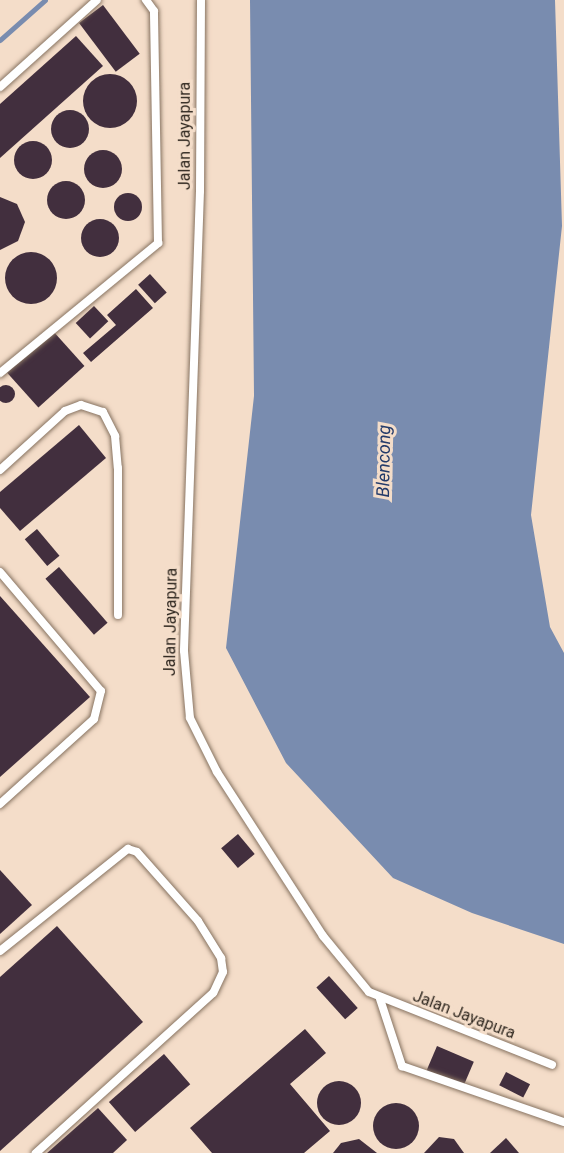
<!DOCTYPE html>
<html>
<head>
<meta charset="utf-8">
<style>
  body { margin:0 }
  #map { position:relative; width:564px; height:1153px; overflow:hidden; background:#f4ddc9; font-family:Roboto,sans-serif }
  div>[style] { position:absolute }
  .water>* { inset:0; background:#798caf }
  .stream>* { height:5px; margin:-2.5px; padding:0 2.5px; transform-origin:2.5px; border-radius:2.5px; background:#798caf }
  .building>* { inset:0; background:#422f3e; transform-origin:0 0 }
  .round { border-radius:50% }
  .roads { filter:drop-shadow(0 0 2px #877361) drop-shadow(0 0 2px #877361) }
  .lane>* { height:8px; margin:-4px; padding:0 4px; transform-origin:4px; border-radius:4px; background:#fff }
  span { translate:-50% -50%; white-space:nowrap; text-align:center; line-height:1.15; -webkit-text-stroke:6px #f4ddc9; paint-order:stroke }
  .street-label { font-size:16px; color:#312921 }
  .water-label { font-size:18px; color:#243b6a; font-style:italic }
</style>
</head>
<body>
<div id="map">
  <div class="water">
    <i style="clip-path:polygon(250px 0,555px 0,562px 226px,531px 515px,550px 627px,564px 653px,564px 944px,472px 913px,393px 878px,286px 763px,226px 648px,254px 396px)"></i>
  </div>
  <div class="stream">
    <i style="left:0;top:40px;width:60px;rotate:-41.6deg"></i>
  </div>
  <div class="building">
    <i style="left:103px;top:5px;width:61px;height:30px;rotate:53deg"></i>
    <i style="clip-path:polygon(76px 36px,103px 66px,0 158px,0 104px)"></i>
    <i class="round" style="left:83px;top:74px;width:54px;height:54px"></i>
    <i class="round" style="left:51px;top:110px;width:38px;height:38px"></i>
    <i class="round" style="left:14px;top:141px;width:38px;height:38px"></i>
    <i class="round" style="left:84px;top:150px;width:38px;height:38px"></i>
    <i class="round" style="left:47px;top:181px;width:38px;height:38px"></i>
    <i class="round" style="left:114px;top:193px;width:28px;height:28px"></i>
    <i style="clip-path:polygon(0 197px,17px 204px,25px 222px,18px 241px,0 250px)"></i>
    <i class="round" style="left:81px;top:219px;width:38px;height:38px"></i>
    <i class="round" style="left:5px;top:252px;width:52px;height:52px"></i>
    <i style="left:150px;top:274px;width:25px;height:16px;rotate:48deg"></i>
    <i style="clip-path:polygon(136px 289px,153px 308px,91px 362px,83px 353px,116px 325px,107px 315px)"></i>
    <i style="left:94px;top:306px;width:21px;height:25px;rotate:47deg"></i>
    <i style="left:53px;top:331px;width:47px;height:62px;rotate:48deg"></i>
    <i class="round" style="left:-3px;top:385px;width:18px;height:18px"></i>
    <i style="clip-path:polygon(79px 425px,106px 458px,20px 531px,0 508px,0 492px)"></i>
    <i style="left:37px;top:529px;width:35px;height:16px;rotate:50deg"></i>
    <i style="left:59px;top:567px;width:74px;height:18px;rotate:49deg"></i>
    <i style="clip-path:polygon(0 596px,90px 697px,0 777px)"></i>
    <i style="left:238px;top:834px;width:26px;height:22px;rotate:50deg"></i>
    <i style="clip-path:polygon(0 870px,32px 905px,0 934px)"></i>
    <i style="clip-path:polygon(57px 926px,143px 1022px,0 1151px,0 977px)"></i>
    <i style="left:329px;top:976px;width:43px;height:17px;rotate:48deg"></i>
    <i style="clip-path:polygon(305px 1029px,326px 1053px,290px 1084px,330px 1131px,304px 1153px,212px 1153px,190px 1128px)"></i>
    <i style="left:437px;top:1046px;width:40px;height:30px;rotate:23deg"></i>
    <i style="left:164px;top:1054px;width:40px;height:73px;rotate:49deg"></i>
    <i style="left:506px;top:1072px;width:27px;height:15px;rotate:27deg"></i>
    <i class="round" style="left:317px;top:1081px;width:44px;height:44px"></i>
    <i class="round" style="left:373px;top:1103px;width:46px;height:46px"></i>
    <i style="clip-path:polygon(98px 1108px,127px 1140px,113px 1153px,47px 1153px)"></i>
    <i style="clip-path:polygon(439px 1137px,454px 1139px,464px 1153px,424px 1153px)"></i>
    <i style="clip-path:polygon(506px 1138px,519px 1153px,490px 1153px)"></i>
    <i style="clip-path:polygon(359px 1139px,377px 1153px,333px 1153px,341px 1143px)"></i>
  </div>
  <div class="roads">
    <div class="lane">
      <i style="left:201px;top:0;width:191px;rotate:90.3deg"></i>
      <i style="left:200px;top:191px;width:460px;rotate:92deg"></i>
      <i style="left:184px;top:651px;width:67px;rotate:84.9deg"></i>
      <i style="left:190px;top:718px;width:60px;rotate:63.4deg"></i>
      <i style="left:217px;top:772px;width:195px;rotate:57.1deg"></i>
      <i style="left:323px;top:936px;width:72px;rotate:50.6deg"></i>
      <i style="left:369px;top:992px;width:197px;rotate:21.7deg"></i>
      <i style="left:0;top:87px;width:130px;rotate:-41.9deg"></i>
      <i style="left:0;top:373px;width:205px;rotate:-39.4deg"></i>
      <i style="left:158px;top:243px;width:232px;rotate:-91deg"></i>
      <i style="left:154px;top:11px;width:14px;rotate:-126deg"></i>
      <i style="left:0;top:470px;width:88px;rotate:-42.2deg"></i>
      <i style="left:65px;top:411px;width:17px;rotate:-21deg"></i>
      <i style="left:81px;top:405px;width:23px;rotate:18deg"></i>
      <i style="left:103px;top:412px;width:27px;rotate:63deg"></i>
      <i style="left:115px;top:436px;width:32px;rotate:85deg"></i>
      <i style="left:118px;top:468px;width:147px;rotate:90deg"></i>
      <i style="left:0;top:572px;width:156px;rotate:49.7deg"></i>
      <i style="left:101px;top:691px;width:29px;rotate:104deg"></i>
      <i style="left:94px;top:719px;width:127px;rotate:137.9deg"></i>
      <i style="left:0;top:951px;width:164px;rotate:-38.6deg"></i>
      <i style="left:128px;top:849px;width:9px;rotate:18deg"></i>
      <i style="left:137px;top:852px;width:92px;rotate:48.5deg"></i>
      <i style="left:198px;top:921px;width:44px;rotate:58.1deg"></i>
      <i style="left:221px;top:958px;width:14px;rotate:82deg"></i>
      <i style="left:223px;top:972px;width:23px;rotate:115deg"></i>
      <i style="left:213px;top:993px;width:239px;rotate:137.9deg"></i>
      <i style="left:380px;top:999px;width:71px;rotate:71.8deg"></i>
      <i style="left:402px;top:1066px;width:171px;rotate:19.1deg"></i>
    </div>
  </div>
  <div class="street-label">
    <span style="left:185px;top:136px;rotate:-90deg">Jalan Jayapura</span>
    <span style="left:171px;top:622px;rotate:-89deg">Jalan Jayapura</span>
    <span style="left:464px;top:1015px;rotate:21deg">Jalan Jayapura</span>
  </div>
  <div class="water-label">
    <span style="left:384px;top:461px;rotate:-89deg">Blencong</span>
  </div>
</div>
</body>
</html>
